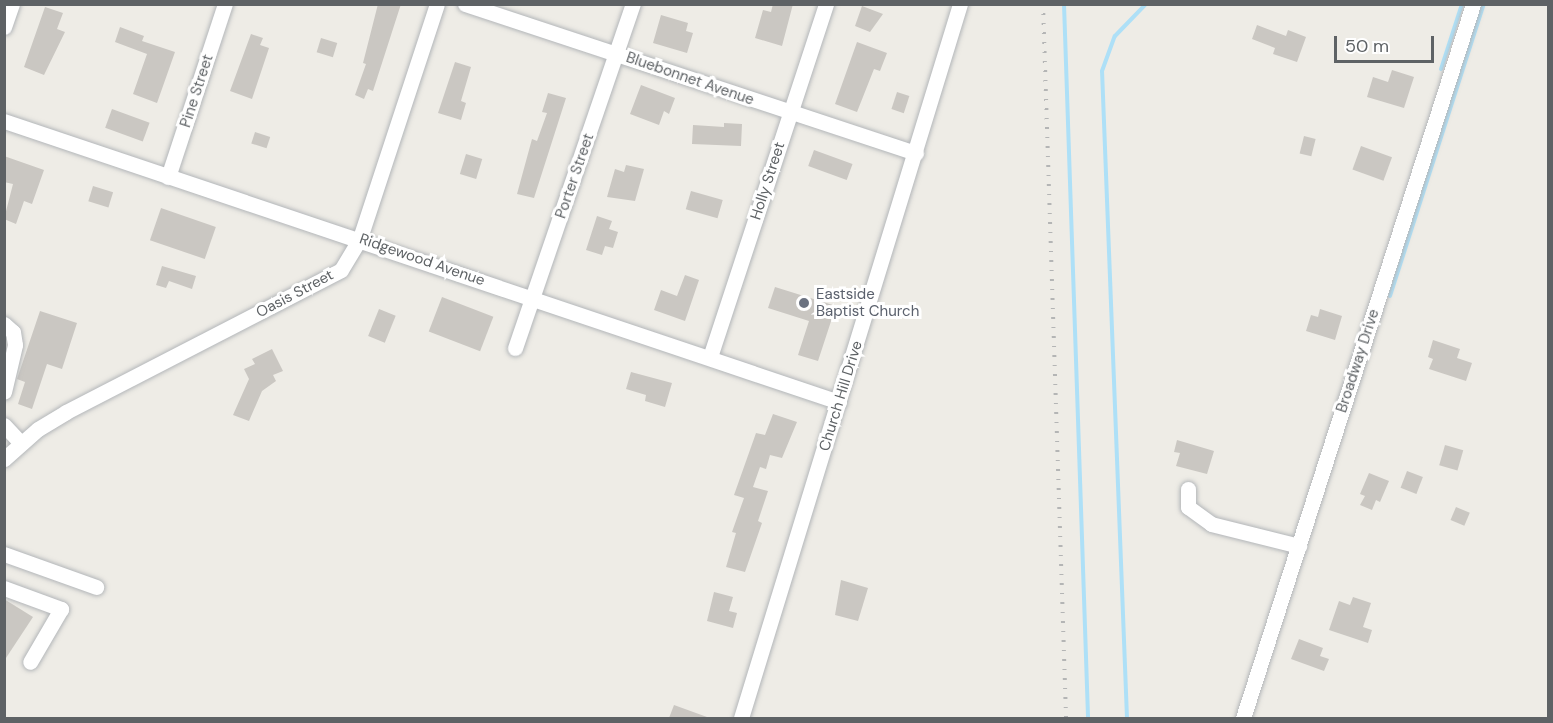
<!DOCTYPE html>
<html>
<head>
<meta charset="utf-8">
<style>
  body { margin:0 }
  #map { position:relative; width:1553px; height:723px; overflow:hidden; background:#eeece6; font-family:"DM Sans",sans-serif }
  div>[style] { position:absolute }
  .stream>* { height:4px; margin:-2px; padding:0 2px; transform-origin:2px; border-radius:2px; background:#aee0f7 }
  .building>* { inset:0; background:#cac7c2; transform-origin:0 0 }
  .roads { filter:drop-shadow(0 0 2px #b3b6b9) drop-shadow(0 0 2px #b3b6b9) }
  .minor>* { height:15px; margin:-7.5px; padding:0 7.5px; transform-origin:7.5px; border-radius:7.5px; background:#fff }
  .rail>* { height:4px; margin-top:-2px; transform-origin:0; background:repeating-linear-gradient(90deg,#b4b5b5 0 1.5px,transparent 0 9.5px) }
  .dots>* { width:16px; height:16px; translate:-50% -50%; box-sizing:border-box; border:3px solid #fff; border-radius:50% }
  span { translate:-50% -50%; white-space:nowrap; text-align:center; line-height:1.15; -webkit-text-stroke:6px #fff; paint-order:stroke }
  .street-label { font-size:15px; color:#5e6265 }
  .worship-label { font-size:15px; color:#5b616d }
  .left { translate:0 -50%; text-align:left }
  .frame { position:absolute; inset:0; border:6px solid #5e6265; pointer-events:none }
  .scale { position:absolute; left:1334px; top:36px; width:100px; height:27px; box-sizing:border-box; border:3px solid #5e6265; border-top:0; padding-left:8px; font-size:18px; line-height:21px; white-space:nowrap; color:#5e6265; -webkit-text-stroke:4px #fff; paint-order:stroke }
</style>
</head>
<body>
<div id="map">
  <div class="stream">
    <i style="left:1064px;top:4px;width:714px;rotate:88.07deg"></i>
    <i style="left:1441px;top:69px;width:68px;rotate:-72.1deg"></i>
    <i style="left:1390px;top:296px;width:307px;rotate:-72.2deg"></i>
    <i style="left:1127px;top:718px;width:647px;rotate:-92.21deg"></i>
    <i style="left:1102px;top:71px;width:37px;rotate:-70deg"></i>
    <i style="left:1115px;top:36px;width:45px;rotate:-45.9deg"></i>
  </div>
  <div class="building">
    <i style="clip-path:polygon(378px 4px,401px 4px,373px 91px,368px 89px,364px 99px,355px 95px,366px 64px,363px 63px)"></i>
    <i style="clip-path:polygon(773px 4px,793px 4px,782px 46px,755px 38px,763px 10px,771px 12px)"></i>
    <i style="clip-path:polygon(862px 6px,883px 14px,870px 32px,855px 26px)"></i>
    <i style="clip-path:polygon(45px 7px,63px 13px,57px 29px,65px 32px,44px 75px,24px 67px)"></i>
    <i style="clip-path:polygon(661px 15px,688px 23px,686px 31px,693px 33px,687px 53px,653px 43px)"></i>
    <i style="clip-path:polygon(1257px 25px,1286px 36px,1288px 30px,1306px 37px,1297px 62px,1273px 54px,1275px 48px,1252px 39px)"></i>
    <i style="clip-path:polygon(120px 27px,144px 36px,142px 41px,175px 52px,157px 103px,133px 94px,147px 54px,115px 42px)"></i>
    <i style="clip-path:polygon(251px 34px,263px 38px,260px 45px,269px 48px,252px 99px,230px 91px)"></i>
    <i style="left:321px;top:38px;width:17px;height:15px;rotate:17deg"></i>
    <i style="clip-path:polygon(857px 42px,887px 53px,880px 71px,874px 69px,857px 112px,835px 104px)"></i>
    <i style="clip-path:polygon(455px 62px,471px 67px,461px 101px,466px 103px,461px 120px,438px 113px)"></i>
    <i style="clip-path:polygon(1392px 70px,1414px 77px,1404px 108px,1367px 97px,1373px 77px,1388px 82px)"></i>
    <i style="clip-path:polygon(641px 85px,675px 98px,669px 114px,664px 111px,659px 125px,630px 114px)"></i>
    <i style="left:897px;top:92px;width:13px;height:18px;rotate:18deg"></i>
    <i style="clip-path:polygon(548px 93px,566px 98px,534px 198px,517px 194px,532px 139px,537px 141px,547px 113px,542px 112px)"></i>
    <i style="left:112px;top:109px;width:40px;height:20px;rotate:20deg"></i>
    <i style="clip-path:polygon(724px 123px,742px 124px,741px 146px,692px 144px,693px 125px,724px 127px)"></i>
    <i style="left:255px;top:132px;width:16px;height:12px;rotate:18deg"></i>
    <i style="left:1304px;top:136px;width:12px;height:18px;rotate:14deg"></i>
    <i style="left:1361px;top:146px;width:33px;height:25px;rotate:20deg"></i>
    <i style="left:814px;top:150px;width:41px;height:17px;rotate:20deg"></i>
    <i style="left:466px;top:154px;width:17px;height:21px;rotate:17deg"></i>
    <i style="clip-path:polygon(4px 156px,44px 170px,32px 204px,24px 201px,16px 224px,4px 219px,13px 184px,4px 182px)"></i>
    <i style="clip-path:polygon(626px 165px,644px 169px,635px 201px,607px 197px,615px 169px,624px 172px)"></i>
    <i style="left:93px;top:186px;width:21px;height:16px;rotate:17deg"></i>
    <i style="left:691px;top:191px;width:33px;height:19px;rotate:16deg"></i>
    <i style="left:161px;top:208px;width:58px;height:34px;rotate:19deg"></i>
    <i style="clip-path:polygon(597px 216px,612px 221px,609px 229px,618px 232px,613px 248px,605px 246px,602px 255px,586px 250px)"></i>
    <i style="clip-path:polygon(162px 266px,196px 276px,192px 289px,169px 281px,166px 288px,156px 285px)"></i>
    <i style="clip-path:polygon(685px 275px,699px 280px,685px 321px,654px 310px,661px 290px,677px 296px)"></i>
    <i style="clip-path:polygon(775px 287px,836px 306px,818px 361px,798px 355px,809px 321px,768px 308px)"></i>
    <i style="left:442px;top:297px;width:55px;height:37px;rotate:21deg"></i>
    <i style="left:379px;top:309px;width:18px;height:29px;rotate:22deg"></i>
    <i style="clip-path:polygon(1320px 309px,1342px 316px,1335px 340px,1306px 331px,1311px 315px,1318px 317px)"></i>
    <i style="clip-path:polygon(40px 311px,77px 323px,62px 369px,47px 364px,32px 409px,18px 404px,25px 382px,17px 379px)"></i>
    <i style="clip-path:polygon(1433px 340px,1460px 349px,1457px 358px,1472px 363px,1466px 381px,1429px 369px,1433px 359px,1428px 357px)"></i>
    <i style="clip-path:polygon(272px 349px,283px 371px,273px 375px,276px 381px,262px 391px,249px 421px,233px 415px,249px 379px,244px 369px,255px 364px,252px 359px)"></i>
    <i style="clip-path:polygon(631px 372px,672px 383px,665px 407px,645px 401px,646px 395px,626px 389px)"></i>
    <i style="clip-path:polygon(773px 414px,797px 422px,782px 458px,770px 455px,766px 469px,760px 467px,753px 487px,768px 491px,758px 521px,762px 523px,745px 572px,726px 567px,736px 533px,732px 532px,744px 498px,734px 495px,756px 433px,765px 435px)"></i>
    <i style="clip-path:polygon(1177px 440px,1214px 451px,1207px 474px,1176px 466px,1180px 453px,1174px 452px)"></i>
    <i style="left:1445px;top:445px;width:19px;height:21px;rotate:16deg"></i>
    <i style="left:1407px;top:471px;width:17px;height:18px;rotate:21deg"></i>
    <i style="clip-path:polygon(1369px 473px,1389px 481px,1380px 502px,1376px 500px,1372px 510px,1360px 505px,1365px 496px,1360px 494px)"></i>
    <i style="left:1456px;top:507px;width:15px;height:14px;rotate:23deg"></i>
    <i style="clip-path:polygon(841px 580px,868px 588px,858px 621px,835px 615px)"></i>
    <i style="clip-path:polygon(714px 592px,733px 597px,729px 611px,737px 613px,733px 628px,707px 621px)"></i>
    <i style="clip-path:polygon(1353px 597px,1371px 603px,1363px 627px,1372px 630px,1368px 643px,1329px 630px,1339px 601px,1350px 605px)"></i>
    <i style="clip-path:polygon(4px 599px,33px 617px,4px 661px)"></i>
    <i style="clip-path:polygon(1299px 639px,1323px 648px,1320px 656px,1329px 659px,1324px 671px,1291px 659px)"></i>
    <i style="clip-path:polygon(674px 705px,707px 717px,706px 718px,669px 718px)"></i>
  </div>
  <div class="roads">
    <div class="minor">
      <i style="left:465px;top:4px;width:475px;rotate:18.3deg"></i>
      <i style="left:4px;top:27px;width:24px;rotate:-71deg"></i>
      <i style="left:4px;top:121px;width:881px;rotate:18.6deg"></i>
      <i style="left:168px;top:177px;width:182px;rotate:-71.8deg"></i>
      <i style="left:4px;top:324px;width:12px;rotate:42deg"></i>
      <i style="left:13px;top:332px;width:13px;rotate:81deg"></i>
      <i style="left:15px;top:345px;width:48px;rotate:103.2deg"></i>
      <i style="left:515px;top:348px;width:364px;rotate:-71.1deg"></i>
      <i style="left:710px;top:357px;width:372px;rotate:-71.8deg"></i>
      <i style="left:4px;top:425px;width:23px;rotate:47deg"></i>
      <i style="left:4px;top:459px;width:45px;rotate:-41.4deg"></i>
      <i style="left:38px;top:429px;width:33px;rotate:-31deg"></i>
      <i style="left:66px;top:412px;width:309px;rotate:-27.3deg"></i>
      <i style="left:341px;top:270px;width:37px;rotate:-59deg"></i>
      <i style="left:360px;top:238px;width:246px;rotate:-71.8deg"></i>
      <i style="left:1188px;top:489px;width:18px;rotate:90deg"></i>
      <i style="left:1188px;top:507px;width:29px;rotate:36deg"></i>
      <i style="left:1211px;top:524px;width:91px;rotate:14deg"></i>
      <i style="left:4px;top:554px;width:98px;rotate:19.7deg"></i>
      <i style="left:4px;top:588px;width:61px;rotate:20.2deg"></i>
      <i style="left:61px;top:609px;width:61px;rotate:120.3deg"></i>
      <i style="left:741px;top:718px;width:747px;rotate:-72.95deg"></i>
      <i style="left:1243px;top:718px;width:750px;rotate:-72.14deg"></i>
    </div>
  </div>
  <div class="rail">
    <i style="left:1043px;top:4px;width:714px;rotate:88.15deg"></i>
  </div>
  <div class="dots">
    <i style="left:804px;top:303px;background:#6b7280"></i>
  </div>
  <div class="street-label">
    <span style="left:690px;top:79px;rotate:19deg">Bluebonnet Avenue</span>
    <span style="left:197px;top:91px;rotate:-72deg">Pine Street</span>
    <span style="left:575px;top:176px;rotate:-71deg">Porter Street</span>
    <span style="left:768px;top:181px;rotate:-72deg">Holly Street</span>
    <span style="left:422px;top:260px;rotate:19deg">Ridgewood Avenue</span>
    <span style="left:295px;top:294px;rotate:-28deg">Oasis Street</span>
    <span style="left:1358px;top:361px;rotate:-72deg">Broadway Drive</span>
    <span style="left:841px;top:396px;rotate:-73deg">Church Hill Drive</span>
  </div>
  <div class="worship-label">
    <span class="left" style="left:816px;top:303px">Eastside<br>Baptist Church</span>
  </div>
  <div class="frame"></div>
  <div class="scale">50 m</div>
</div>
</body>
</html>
